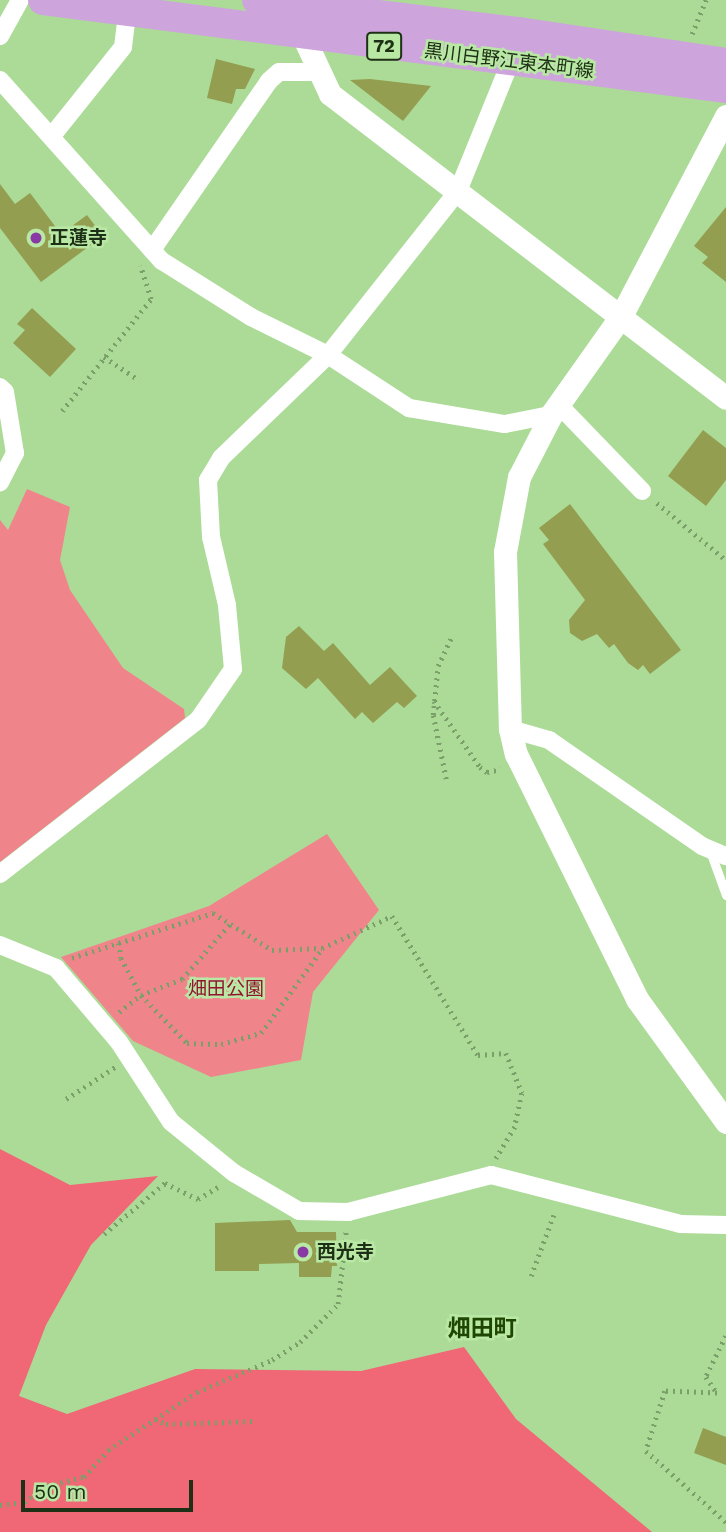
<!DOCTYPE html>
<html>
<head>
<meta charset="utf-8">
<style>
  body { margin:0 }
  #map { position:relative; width:726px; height:1532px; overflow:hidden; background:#acdb97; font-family:"Work Sans","Noto Sans JP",sans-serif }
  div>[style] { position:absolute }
  .green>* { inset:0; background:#f0848b }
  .forest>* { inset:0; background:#f06876 }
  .building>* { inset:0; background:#939e50 }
  .path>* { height:4.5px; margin-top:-2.25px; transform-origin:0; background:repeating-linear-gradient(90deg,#7a9f69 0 2px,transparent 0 7px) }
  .service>* { height:9px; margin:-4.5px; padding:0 4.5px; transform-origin:4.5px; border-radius:4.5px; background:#fff }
  .minor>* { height:18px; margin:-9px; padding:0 9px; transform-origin:9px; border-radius:9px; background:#fff }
  .tertiary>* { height:23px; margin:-11.5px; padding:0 11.5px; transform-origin:11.5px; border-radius:11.5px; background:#fff }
  .primary>* { height:30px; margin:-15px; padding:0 15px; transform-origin:15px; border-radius:15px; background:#cda4dc }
  .dots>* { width:19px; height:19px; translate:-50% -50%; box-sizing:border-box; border:4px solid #b8e8a4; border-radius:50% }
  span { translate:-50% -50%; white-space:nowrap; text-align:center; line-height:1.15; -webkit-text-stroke:5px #b8e8a4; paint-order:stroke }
  .shield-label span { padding:2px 5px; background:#b8e8a4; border:2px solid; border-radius:5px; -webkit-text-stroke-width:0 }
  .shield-label { font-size:18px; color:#1d2f14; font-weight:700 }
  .street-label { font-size:19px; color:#1d2f14 }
  .poi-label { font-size:19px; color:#1d2f14; font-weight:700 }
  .left { translate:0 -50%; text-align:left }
  .park-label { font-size:19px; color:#92132f }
  .quarter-label { font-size:23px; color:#1e4602; font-weight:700 }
  .scale { position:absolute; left:21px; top:1480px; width:172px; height:32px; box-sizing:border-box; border:4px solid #1d2f14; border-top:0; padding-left:9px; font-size:21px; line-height:24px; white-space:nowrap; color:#1d2f14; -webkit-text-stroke:5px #b8e8a4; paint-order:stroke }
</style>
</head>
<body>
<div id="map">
  <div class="green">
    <i style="clip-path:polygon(27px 489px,70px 507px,60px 560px,70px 590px,123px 668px,184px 709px,185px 718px,0 862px,0 520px,8px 530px)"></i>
    <i style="clip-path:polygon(327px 834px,379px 910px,313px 992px,301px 1060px,211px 1077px,133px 1041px,61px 957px,209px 906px)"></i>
  </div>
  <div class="forest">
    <i style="clip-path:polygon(0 1149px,70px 1185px,158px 1176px,91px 1245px,46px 1325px,19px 1396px,67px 1414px,195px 1369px,361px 1371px,464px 1347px,516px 1419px,652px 1532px,0 1532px)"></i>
  </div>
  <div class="building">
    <i style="clip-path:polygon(216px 59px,255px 69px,245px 89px,236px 89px,232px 104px,207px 98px)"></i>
    <i style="clip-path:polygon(370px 79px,431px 86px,403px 121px,350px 80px)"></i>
    <i style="clip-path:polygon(0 184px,15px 204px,30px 193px,61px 234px,87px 215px,103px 236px,41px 282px,0 228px)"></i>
    <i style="clip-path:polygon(726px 207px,726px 282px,702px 263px,708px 257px,694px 246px)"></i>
    <i style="clip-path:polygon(32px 308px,76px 349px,50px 377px,13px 343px,25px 330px,17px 324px)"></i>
    <i style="clip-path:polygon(703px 430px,726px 448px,726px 480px,706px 506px,668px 476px)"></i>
    <i style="clip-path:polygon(570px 504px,681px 650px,650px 674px,643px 665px,638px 670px,628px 663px,614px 644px,609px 648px,597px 634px,582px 641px,570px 633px,569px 620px,585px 600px,543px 544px,549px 540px,539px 528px)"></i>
    <i style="clip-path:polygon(299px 626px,324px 651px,333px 643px,370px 685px,390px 667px,417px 696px,404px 708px,397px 702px,373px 723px,362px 712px,355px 719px,318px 678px,306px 689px,282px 668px,286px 637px)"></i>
    <i style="clip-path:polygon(290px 1220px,297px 1232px,336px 1232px,337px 1266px,332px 1266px,331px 1277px,299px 1277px,299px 1263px,259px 1264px,259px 1271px,215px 1271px,215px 1223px)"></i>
    <i style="clip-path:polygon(703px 1428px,726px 1437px,726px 1465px,694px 1453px)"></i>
  </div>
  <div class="path">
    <i style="left:692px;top:34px;width:37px;rotate:-68deg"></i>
    <i style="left:104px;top:357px;width:42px;rotate:33.3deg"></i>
    <i style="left:62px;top:411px;width:143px;rotate:-51.5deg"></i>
    <i style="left:151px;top:299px;width:35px;rotate:-108deg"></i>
    <i style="left:657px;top:503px;width:89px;rotate:39.6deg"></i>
    <i style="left:434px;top:701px;width:80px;rotate:55.1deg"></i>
    <i style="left:480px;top:767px;width:9px;rotate:36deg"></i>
    <i style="left:487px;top:772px;width:14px;rotate:-12deg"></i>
    <i style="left:446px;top:779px;width:65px;rotate:-101.5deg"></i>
    <i style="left:433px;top:715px;width:49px;rotate:-84.2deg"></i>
    <i style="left:438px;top:666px;width:31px;rotate:-65deg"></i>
    <i style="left:119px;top:943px;width:15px;rotate:82deg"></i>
    <i style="left:121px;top:958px;width:42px;rotate:61.6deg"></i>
    <i style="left:141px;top:995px;width:66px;rotate:46.2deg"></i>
    <i style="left:187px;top:1043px;width:34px;rotate:2deg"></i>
    <i style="left:221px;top:1044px;width:41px;rotate:-15.4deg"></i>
    <i style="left:261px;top:1033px;width:104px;rotate:-54deg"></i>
    <i style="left:72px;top:958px;width:148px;rotate:-17.7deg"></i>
    <i style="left:213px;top:913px;width:70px;rotate:32.1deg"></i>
    <i style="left:272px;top:950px;width:50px;rotate:-2.3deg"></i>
    <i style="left:322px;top:948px;width:77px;rotate:-24.6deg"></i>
    <i style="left:392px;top:916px;width:163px;rotate:58.3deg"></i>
    <i style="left:478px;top:1055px;width:28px;rotate:-4deg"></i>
    <i style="left:506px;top:1053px;width:43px;rotate:68.2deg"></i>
    <i style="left:522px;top:1093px;width:35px;rotate:102deg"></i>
    <i style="left:515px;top:1127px;width:37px;rotate:121deg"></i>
    <i style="left:119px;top:1012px;width:28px;rotate:-38deg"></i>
    <i style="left:141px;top:995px;width:44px;rotate:-21.3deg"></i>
    <i style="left:182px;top:979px;width:73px;rotate:-48.9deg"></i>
    <i style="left:66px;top:1099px;width:59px;rotate:-33.1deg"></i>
    <i style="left:104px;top:1234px;width:80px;rotate:-39.9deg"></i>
    <i style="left:165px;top:1183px;width:37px;rotate:26deg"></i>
    <i style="left:198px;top:1199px;width:27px;rotate:-31deg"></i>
    <i style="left:531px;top:1276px;width:69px;rotate:-69.7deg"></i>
    <i style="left:726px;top:1336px;width:46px;rotate:116deg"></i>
    <i style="left:706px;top:1377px;width:19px;rotate:55deg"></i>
    <i style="left:717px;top:1393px;width:52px;rotate:-177.8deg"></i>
    <i style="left:665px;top:1391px;width:63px;rotate:107.6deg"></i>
    <i style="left:646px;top:1451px;width:107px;rotate:41.6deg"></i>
    <i style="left:155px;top:1419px;width:12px;rotate:24deg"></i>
    <i style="left:166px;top:1424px;width:89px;rotate:-1.9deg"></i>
    <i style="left:0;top:1505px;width:24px;rotate:-7deg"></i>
    <i style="left:24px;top:1502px;width:28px;rotate:-35deg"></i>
    <i style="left:47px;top:1486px;width:38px;rotate:-14deg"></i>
    <i style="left:84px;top:1477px;width:36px;rotate:-48deg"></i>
    <i style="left:108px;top:1450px;width:106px;rotate:-33.1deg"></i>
    <i style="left:197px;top:1392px;width:82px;rotate:-23.1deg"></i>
    <i style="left:272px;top:1360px;width:33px;rotate:-33deg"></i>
    <i style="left:300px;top:1342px;width:54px;rotate:-45deg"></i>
    <i style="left:338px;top:1304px;width:74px;rotate:-83.8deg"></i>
  </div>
  <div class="service">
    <i style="left:710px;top:851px;width:47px;rotate:70deg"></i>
  </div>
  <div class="minor">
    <i style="left:0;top:36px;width:41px;rotate:-60.9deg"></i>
    <i style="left:0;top:80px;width:243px;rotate:48.2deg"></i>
    <i style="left:162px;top:261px;width:105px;rotate:32.2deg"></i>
    <i style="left:251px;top:317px;width:86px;rotate:26.3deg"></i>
    <i style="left:328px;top:355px;width:97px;rotate:33.2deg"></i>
    <i style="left:409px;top:408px;width:97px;rotate:9.5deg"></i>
    <i style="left:505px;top:424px;width:47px;rotate:-11.1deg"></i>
    <i style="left:51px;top:137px;width:115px;rotate:-51.3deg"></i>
    <i style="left:123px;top:47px;width:39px;rotate:-83deg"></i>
    <i style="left:152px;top:250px;width:206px;rotate:-55.3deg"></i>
    <i style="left:269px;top:81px;width:13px;rotate:-42deg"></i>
    <i style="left:279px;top:72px;width:36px"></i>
    <i style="left:0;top:387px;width:7px;rotate:45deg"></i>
    <i style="left:5px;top:392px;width:62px;rotate:80.7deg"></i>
    <i style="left:15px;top:453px;width:33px;rotate:117deg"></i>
    <i style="left:558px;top:404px;width:121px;rotate:46deg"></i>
    <i style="left:510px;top:729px;width:41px;rotate:15.8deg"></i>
    <i style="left:549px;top:740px;width:186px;rotate:34.7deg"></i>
    <i style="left:702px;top:846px;width:26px;rotate:23deg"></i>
    <i style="left:0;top:874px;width:251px;rotate:-37.9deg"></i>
    <i style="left:198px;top:720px;width:62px;rotate:-55.5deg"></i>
    <i style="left:233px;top:669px;width:64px;rotate:-95.4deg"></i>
    <i style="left:227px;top:605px;width:70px;rotate:-103.2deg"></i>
    <i style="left:211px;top:537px;width:57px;rotate:-93deg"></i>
    <i style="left:208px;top:480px;width:26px;rotate:-59deg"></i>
    <i style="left:221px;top:458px;width:149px;rotate:-43.9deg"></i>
    <i style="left:328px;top:355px;width:209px;rotate:-51.6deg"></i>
    <i style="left:458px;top:191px;width:149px;rotate:-67.9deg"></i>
    <i style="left:0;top:945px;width:61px;rotate:22.3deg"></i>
    <i style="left:56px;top:968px;width:97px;rotate:49.6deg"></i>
    <i style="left:119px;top:1042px;width:95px;rotate:57deg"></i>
    <i style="left:171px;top:1122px;width:81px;rotate:39deg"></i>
    <i style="left:234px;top:1173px;width:75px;rotate:30.3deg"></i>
    <i style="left:299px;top:1211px;width:49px;rotate:1.2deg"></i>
    <i style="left:348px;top:1212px;width:148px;rotate:-14.5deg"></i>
    <i style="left:491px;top:1175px;width:195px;rotate:14.5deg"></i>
    <i style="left:680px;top:1224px;width:46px;rotate:1.2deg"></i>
  </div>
  <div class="tertiary">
    <i style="left:303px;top:36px;width:64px;rotate:65deg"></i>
    <i style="left:330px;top:94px;width:499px;rotate:37.5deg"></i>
    <i style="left:726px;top:116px;width:226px;rotate:117.7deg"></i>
    <i style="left:621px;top:316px;width:121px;rotate:125.3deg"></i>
    <i style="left:551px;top:415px;width:70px;rotate:117.3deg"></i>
    <i style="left:519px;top:477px;width:76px;rotate:100.6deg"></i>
    <i style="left:505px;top:552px;width:177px;rotate:88.4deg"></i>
    <i style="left:510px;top:729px;width:26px;rotate:77deg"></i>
    <i style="left:516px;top:754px;width:273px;rotate:63.7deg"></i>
    <i style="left:637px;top:999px;width:152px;rotate:54.1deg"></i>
  </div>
  <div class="primary">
    <i style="left:43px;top:0;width:689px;rotate:7.34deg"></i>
    <i style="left:257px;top:0;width:264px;rotate:7deg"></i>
    <i style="left:519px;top:32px;width:209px;rotate:8.5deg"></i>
  </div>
  <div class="dots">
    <i style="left:36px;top:238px;background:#8a38a6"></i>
    <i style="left:303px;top:1252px;background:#8a38a6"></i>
  </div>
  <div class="shield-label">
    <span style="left:384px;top:46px">72</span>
  </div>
  <div class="street-label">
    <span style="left:509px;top:61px;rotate:7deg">黒川白野江東本町線</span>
  </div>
  <div class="poi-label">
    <span class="left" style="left:50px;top:238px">正蓮寺</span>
    <span class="left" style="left:317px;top:1252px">西光寺</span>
  </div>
  <div class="park-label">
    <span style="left:226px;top:989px">畑田公園</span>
  </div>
  <div class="quarter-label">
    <span style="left:482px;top:1329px">畑田町</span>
  </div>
  <div class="scale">50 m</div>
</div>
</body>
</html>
